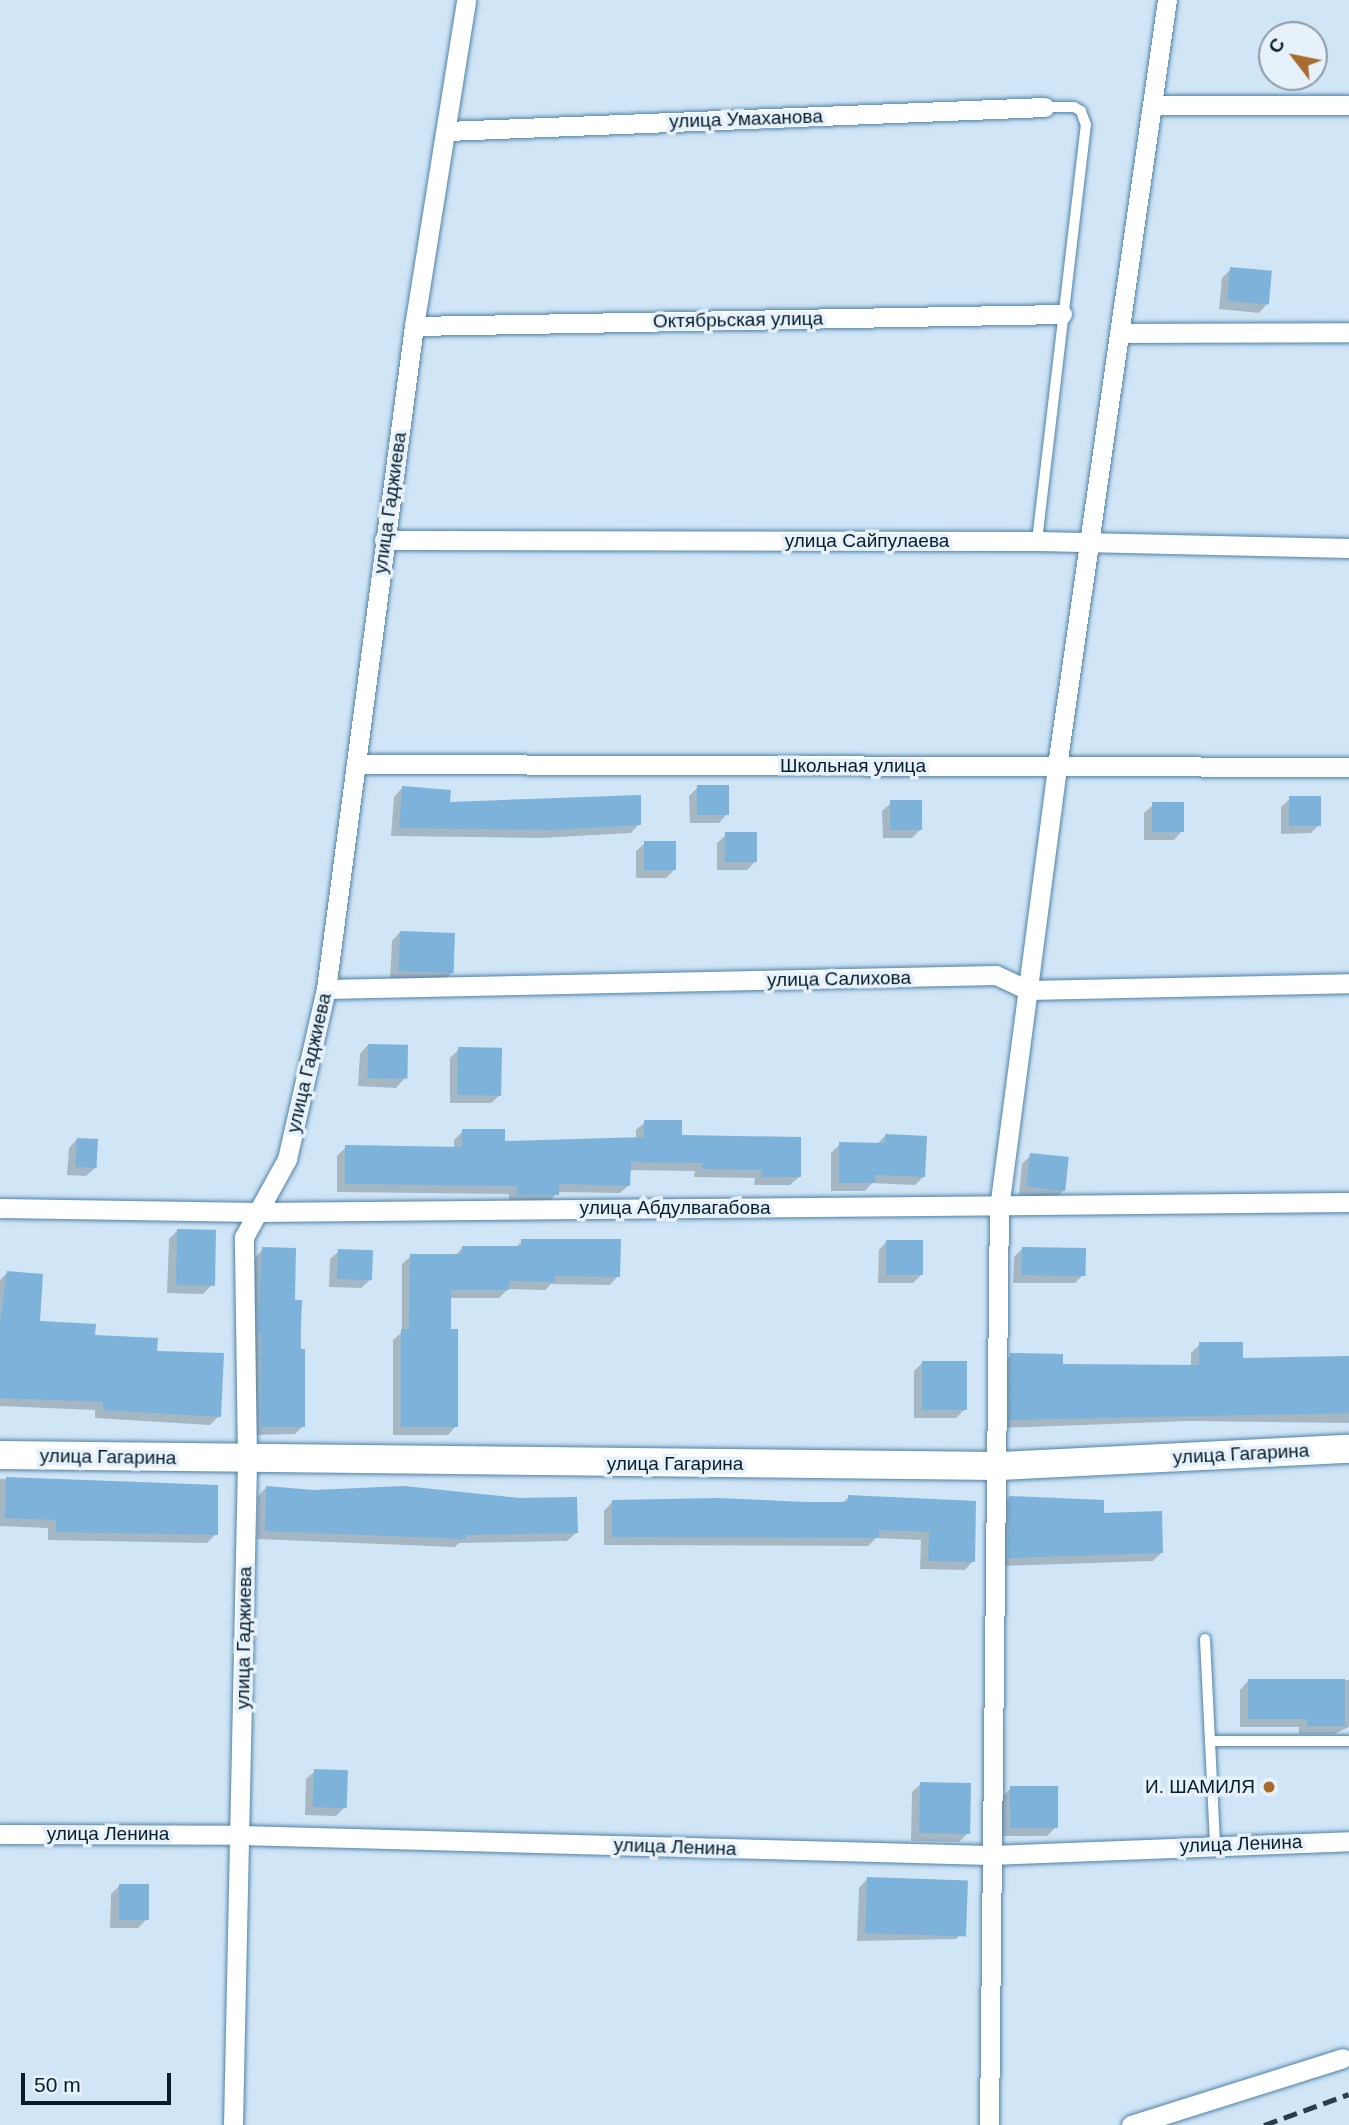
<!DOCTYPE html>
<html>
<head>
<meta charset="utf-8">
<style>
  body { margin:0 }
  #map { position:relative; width:1349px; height:2125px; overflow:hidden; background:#d0e5f6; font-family:Arial,sans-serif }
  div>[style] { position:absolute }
  .shadow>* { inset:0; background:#0003 }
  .building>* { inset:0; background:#7db2da; transform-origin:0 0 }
  .roads { filter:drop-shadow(0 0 2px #4f82a8) drop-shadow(0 0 2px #4f82a8) }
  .lane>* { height:10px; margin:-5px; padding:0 5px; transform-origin:5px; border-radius:5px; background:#fff }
  .street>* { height:19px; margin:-9.5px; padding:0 9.5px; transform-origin:9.5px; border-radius:9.5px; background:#fff }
  .secondary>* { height:28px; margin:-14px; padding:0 14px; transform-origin:14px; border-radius:14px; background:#fff }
  .rail>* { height:5px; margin-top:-2.5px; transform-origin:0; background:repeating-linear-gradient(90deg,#283d4c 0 14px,transparent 0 21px) }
  .dots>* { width:19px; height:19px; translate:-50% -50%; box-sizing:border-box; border:4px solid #e6f1fa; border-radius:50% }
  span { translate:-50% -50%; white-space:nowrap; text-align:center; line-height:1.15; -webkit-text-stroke:7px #e6f1fa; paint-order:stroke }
  .street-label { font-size:19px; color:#081d2c }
  .poi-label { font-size:19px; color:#081d2c }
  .right { translate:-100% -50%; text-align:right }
  .north { position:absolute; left:1258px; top:21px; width:70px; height:70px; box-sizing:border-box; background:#e6f1fa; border:2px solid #8d9ca8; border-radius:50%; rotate:302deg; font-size:19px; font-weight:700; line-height:28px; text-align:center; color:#081d2c }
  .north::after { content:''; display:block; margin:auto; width:24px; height:32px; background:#a96c30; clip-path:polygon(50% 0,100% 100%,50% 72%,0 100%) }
  .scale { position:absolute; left:21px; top:2073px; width:150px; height:32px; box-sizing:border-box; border:4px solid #081d2c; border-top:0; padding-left:9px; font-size:21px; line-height:24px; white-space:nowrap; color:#081d2c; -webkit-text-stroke:5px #e6f1fa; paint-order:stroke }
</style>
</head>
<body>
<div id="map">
  <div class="shadow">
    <i style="clip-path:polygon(1231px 269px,1267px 304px,1259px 313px,1219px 309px,1222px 278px)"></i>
    <i style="clip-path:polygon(698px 787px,727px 814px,719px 823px,690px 823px,689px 796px)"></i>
    <i style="clip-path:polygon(402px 788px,449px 803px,639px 824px,631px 833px,540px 838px,391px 836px,394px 797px)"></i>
    <i style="clip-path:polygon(1290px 799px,1319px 825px,1311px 833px,1281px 834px,1281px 807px)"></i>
    <i style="clip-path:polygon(891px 803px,921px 829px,912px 838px,883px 838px,882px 811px)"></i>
    <i style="clip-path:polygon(1153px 805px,1182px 831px,1174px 840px,1144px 840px,1144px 813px)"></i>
    <i style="clip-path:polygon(726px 835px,756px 861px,747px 870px,717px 870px,717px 843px)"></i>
    <i style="clip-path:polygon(645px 843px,675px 869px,666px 878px,636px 878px,636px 851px)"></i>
    <i style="clip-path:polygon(400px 932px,452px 973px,443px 981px,390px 979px,392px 941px)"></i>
    <i style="clip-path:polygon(368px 1045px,404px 1079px,396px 1088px,358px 1086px,360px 1054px)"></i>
    <i style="clip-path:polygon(459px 1049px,500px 1095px,491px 1103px,450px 1103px,450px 1058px)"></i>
    <i style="clip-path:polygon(645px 1122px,799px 1177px,790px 1185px,754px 1185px,755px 1178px,694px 1177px,695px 1171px,629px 1170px,629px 1185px,620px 1193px,557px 1192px,549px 1203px,509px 1202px,509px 1194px,337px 1192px,337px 1156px,346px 1147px,454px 1149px,454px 1140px,463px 1131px,503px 1143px,636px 1139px,636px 1130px)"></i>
    <i style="clip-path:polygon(886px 1135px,924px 1176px,915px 1185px,872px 1183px,865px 1191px,831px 1191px,831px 1153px,840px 1144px,876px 1145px)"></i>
    <i style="clip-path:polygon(77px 1139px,95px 1168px,86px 1176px,67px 1175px,69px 1148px)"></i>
    <i style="clip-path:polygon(1031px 1155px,1064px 1190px,1055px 1199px,1019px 1195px,1022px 1164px)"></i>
    <i style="clip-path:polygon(178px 1230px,212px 1285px,203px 1294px,167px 1293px,169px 1239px)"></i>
    <i style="clip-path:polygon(522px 1241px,618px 1276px,610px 1285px,551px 1284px,545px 1290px,508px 1289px,499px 1298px,449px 1298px,456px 1426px,448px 1435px,393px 1435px,393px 1340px,402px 1332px,402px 1264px,411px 1256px,455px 1256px,462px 1248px,515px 1248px)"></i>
    <i style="clip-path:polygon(887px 1241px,922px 1274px,913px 1283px,878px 1283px,879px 1250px)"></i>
    <i style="clip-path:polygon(263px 1249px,293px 1302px,300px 1302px,303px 1426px,295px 1434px,253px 1435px,250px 1340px,255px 1258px)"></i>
    <i style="clip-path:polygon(1022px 1249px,1083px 1275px,1075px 1283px,1013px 1283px,1014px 1257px)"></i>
    <i style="clip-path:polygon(339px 1251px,370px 1280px,361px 1288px,329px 1287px,330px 1259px)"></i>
    <i style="clip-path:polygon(7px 1273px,38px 1323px,155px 1352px,219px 1416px,210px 1425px,95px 1418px,95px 1410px,0 1406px,0 1280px)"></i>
    <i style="clip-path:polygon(1200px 1344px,1242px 1359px,1349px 1358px,1349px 1423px,1189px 1421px,1001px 1428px,1002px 1364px,1011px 1355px,1061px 1366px,1191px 1367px,1191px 1353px)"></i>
    <i style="clip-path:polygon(922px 1363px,965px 1409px,956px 1418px,914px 1418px,914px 1371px)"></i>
    <i style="clip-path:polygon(0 1479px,216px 1487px,216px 1534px,207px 1543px,48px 1540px,48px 1528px,0 1526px)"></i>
    <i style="clip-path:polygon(266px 1488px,576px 1533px,567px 1541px,459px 1543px,455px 1547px,257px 1539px,258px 1496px)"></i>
    <i style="clip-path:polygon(849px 1497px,883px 1497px,973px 1561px,965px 1570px,920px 1569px,921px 1540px,876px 1538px,868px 1546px,604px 1545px,604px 1511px,612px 1502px,842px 1503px)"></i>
    <i style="clip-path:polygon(1009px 1498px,1103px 1515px,1162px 1552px,1153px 1561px,1000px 1566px,1001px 1507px)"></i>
    <i style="clip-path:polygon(1349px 1680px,1349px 1727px,1334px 1734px,1299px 1734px,1299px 1727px,1240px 1727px,1240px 1690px,1248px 1681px)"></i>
    <i style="clip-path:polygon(315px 1771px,345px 1807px,336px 1816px,305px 1815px,306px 1779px)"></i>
    <i style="clip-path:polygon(921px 1784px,968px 1833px,959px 1842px,911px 1841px,912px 1792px)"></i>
    <i style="clip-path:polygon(1011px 1788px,1056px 1827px,1047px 1836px,1003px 1836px,1002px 1797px)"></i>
    <i style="clip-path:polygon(867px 1879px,965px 1930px,956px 1939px,857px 1941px,859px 1888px)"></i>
    <i style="clip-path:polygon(119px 1886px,147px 1919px,138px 1928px,110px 1928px,111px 1894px)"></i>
  </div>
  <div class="building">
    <i style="left:1230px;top:267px;width:42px;height:34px;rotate:5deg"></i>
    <i style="left:729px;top:785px;width:30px;height:32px;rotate:90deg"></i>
    <i style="clip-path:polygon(402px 786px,451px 790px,450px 802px,641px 795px,641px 825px,550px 830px,399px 828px)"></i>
    <i style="left:1321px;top:796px;width:30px;height:32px;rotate:90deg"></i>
    <i style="left:922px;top:800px;width:30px;height:32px;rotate:90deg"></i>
    <i style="left:1184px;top:802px;width:30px;height:32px;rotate:90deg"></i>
    <i style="left:757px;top:832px;width:30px;height:32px;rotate:90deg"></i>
    <i style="left:644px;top:841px;width:32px;height:29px"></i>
    <i style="left:400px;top:931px;width:55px;height:40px;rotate:2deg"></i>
    <i style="left:368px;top:1044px;width:40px;height:34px;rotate:1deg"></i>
    <i style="left:458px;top:1047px;width:44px;height:48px;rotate:1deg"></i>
    <i style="clip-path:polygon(644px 1120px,682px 1120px,682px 1135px,801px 1137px,801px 1177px,762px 1177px,762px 1170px,702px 1169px,703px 1163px,631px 1162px,630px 1186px,559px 1184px,559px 1195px,517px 1195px,517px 1186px,345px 1184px,345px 1145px,462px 1147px,462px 1129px,505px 1129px,505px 1141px,644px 1137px)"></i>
    <i style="clip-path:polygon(885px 1134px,927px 1136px,925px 1177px,875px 1175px,875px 1183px,839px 1183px,839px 1142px,885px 1143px)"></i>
    <i style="left:77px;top:1138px;width:21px;height:29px;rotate:3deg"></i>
    <i style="left:1030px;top:1153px;width:39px;height:34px;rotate:6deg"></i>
    <i style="left:177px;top:1229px;width:39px;height:56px;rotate:1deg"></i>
    <i style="clip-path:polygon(521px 1239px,621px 1239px,620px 1277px,555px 1276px,555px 1282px,509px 1281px,509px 1290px,451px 1290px,451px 1329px,458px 1329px,458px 1427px,401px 1427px,401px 1329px,409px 1329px,410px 1254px,462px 1254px,462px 1246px,521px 1246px)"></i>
    <i style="left:886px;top:1240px;width:37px;height:35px"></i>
    <i style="clip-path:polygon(262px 1247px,296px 1248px,295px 1300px,302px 1300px,300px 1349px,305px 1349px,305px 1427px,261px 1427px,261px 1333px,258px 1332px)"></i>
    <i style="left:1022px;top:1247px;width:64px;height:28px;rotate:1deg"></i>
    <i style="left:338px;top:1249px;width:35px;height:30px;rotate:2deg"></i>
    <i style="clip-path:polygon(7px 1271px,43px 1274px,40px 1321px,96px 1324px,95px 1335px,158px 1338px,157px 1351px,224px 1353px,221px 1417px,103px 1410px,103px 1402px,0 1398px,0 1322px)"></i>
    <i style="clip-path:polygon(1199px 1342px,1243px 1342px,1243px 1358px,1349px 1356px,1349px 1413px,1009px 1420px,1010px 1353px,1063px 1354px,1063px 1364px,1199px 1365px)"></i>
    <i style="left:922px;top:1361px;width:45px;height:49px"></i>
    <i style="clip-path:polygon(6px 1477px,218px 1485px,218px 1535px,56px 1532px,56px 1520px,5px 1518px)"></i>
    <i style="clip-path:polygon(266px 1486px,314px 1490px,404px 1486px,519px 1498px,577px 1497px,578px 1533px,466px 1535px,466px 1539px,265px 1531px)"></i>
    <i style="clip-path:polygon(848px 1495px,976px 1501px,975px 1562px,928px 1561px,929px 1532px,879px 1530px,879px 1538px,612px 1537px,612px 1500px,718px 1498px,806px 1502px,848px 1502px)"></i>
    <i style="clip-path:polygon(1009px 1496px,1104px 1500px,1104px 1513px,1162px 1511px,1163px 1553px,1008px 1558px)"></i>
    <i style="clip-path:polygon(1248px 1679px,1345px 1679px,1345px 1726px,1307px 1726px,1307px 1719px,1248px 1719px)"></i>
    <i style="left:314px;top:1769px;width:34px;height:38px;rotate:2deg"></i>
    <i style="left:920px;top:1782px;width:51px;height:51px;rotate:1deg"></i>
    <i style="left:1010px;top:1786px;width:48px;height:42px"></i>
    <i style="left:867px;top:1877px;width:101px;height:56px;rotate:2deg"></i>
    <i style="left:119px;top:1884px;width:30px;height:36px"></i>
  </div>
  <div class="roads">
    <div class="lane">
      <i style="left:1037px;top:541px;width:419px;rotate:-83.3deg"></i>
      <i style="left:1086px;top:125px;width:15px;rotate:-110deg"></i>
      <i style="left:1081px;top:111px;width:8px;rotate:-150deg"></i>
      <i style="left:1074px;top:107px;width:29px;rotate:180deg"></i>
      <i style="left:1205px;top:1639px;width:206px;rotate:87.2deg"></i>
      <i style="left:1213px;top:1741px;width:136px"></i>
    </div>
    <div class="street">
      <i style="left:1153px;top:105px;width:196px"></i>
      <i style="left:447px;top:131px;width:598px;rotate:-2.3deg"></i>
      <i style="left:414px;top:326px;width:648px;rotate:-1.06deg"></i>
      <i style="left:1119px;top:333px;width:230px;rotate:-0.2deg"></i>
      <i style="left:384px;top:540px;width:653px;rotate:0.09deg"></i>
      <i style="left:1037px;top:541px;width:312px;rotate:1.3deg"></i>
      <i style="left:357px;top:764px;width:992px;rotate:0.17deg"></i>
      <i style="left:326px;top:989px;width:670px;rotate:-1.2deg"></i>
      <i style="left:996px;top:975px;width:35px;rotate:25deg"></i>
      <i style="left:1028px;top:990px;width:321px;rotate:-1.2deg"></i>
      <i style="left:0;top:1208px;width:257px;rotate:0.9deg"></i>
      <i style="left:257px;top:1212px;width:1092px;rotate:-0.52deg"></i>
      <i style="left:0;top:1834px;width:239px;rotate:0.2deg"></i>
      <i style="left:239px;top:1835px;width:751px;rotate:1.53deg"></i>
      <i style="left:990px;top:1855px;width:359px;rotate:-2.2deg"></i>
      <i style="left:233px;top:2125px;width:664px;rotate:-88.79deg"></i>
      <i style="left:247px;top:1461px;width:224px;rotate:-90.8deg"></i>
      <i style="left:244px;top:1237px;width:89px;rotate:-61.1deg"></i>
      <i style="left:287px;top:1159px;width:174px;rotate:-77.1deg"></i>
      <i style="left:326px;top:989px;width:669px;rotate:-82.44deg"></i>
      <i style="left:414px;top:326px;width:330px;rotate:-80.9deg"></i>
      <i style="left:989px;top:2125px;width:917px;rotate:-89.38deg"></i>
      <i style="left:999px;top:1208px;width:446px;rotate:-82.5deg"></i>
      <i style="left:1057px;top:766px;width:774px;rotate:-81.83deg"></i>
      <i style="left:1131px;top:2125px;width:222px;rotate:-17.5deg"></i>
    </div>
    <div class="secondary">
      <i style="left:0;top:1455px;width:998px;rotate:0.63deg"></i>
      <i style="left:998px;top:1466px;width:351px;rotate:-2.8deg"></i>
    </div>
  </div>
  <div class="rail">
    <i style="left:1264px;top:2125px;width:90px;rotate:-20deg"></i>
  </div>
  <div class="dots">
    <i style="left:1269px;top:1787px;background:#a96c30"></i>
  </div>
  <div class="street-label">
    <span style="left:746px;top:119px;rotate:-2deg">улица Умаханова</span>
    <span style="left:738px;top:320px;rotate:-1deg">Октябрьская улица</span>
    <span style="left:390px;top:503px;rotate:-82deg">улица Гаджиева</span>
    <span style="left:867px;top:541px">улица Сайпулаева</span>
    <span style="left:853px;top:766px">Школьная улица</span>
    <span style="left:839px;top:979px;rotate:-1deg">улица Салихова</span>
    <span style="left:309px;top:1063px;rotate:-77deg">улица Гаджиева</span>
    <span style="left:675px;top:1208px">улица Абдулвагабова</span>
    <span style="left:1241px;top:1454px;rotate:-3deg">улица Гагарина</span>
    <span style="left:108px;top:1457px;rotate:1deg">улица Гагарина</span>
    <span style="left:675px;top:1464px">улица Гагарина</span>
    <span style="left:244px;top:1638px;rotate:-89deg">улица Гаджиева</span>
    <span style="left:108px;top:1834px">улица Ленина</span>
    <span style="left:1241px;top:1844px;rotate:-2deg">улица Ленина</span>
    <span style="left:675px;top:1847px;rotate:2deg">улица Ленина</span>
  </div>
  <div class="poi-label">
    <span class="right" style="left:1255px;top:1787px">И. ШАМИЛЯ</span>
  </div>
  <div class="north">С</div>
  <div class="scale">50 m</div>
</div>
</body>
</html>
